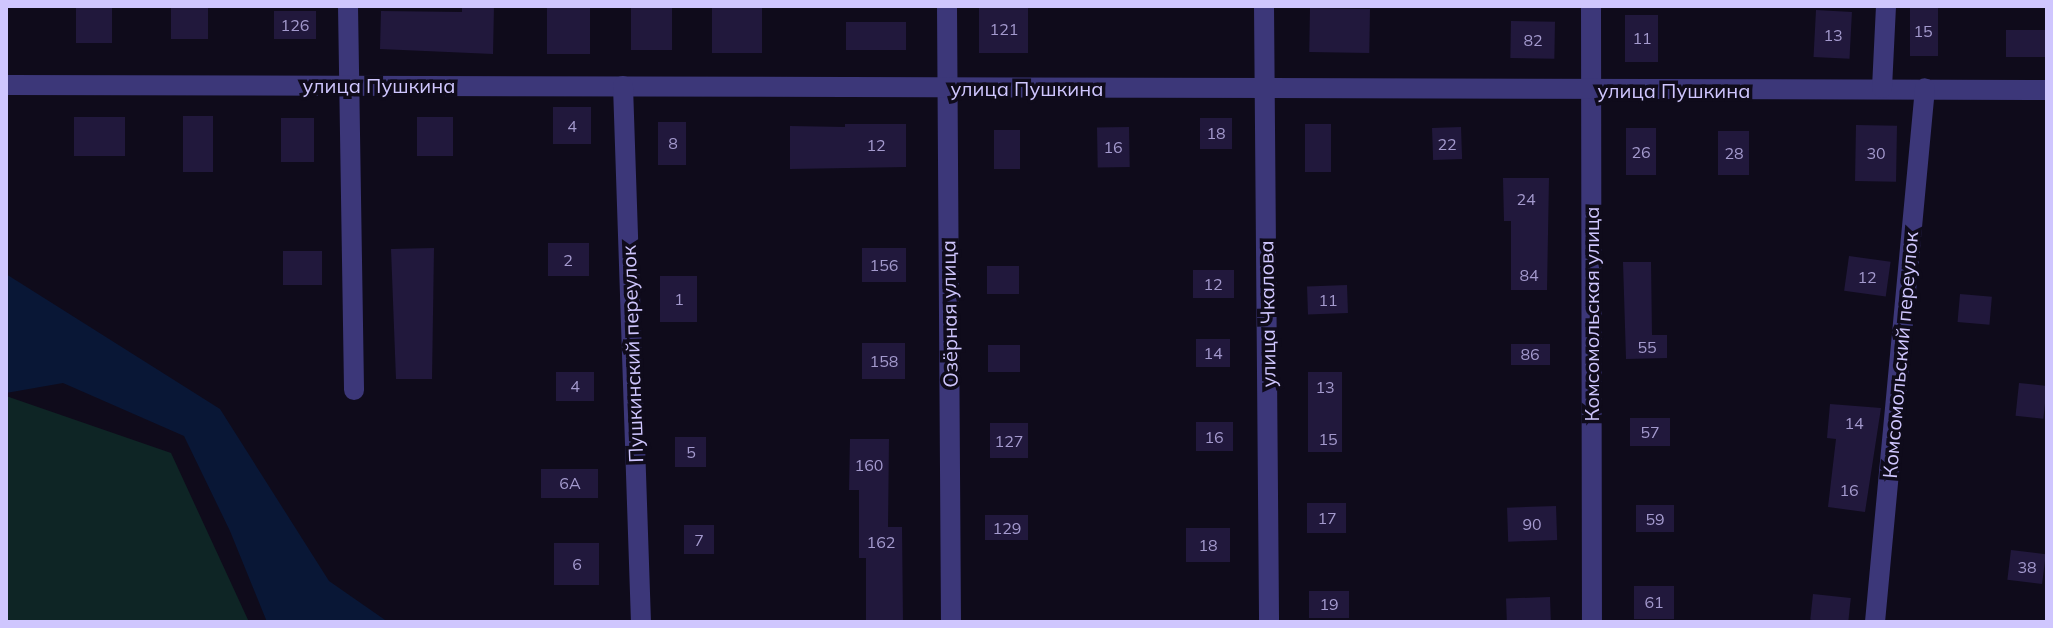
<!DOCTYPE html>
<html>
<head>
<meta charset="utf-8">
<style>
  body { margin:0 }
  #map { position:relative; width:2053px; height:628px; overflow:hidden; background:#0f0b1b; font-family:Mulish,sans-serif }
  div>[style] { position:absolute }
  .green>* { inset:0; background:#0e2525 }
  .water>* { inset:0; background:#091736 }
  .building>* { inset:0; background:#21183c; transform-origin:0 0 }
  .street>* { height:20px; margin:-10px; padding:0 10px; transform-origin:10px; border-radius:10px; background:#3c3779 }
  span { translate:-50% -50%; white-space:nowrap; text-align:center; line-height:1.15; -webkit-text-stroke:7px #0f0b1b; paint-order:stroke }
  .number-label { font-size:16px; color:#a49ace }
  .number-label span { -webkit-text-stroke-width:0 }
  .street-label { font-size:20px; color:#cfc6fe }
  .frame { position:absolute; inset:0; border:8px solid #cfc6fe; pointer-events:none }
</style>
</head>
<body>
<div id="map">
  <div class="green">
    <i style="clip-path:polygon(6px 396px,171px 453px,249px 622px,6px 622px)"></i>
  </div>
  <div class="water">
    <i style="clip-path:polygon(6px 274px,220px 409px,329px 581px,388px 622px,267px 622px,230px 531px,184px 436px,63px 383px,6px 393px)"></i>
  </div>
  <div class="building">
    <i style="left:76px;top:6px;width:36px;height:37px"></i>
    <i style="left:171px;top:6px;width:37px;height:33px"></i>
    <i style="clip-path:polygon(462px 6px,494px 6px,493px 54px,380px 49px,381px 11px,462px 12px)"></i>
    <i style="left:547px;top:6px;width:43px;height:48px"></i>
    <i style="left:631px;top:6px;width:41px;height:44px"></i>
    <i style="left:712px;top:6px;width:50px;height:47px"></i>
    <i style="left:979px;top:6px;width:49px;height:47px"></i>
    <i style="left:1910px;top:6px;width:28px;height:50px"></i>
    <i style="left:1310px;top:8px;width:60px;height:44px;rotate:1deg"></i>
    <i style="left:1816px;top:10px;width:36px;height:47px;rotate:3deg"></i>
    <i style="left:274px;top:11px;width:42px;height:28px"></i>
    <i style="left:1625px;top:15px;width:33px;height:47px"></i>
    <i style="left:1511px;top:21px;width:44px;height:37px;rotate:1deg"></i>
    <i style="left:846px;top:22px;width:60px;height:28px"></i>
    <i style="left:2006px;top:30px;width:40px;height:27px"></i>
    <i style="left:553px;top:107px;width:38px;height:37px"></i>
    <i style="left:213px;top:116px;width:56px;height:30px;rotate:90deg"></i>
    <i style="left:74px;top:117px;width:51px;height:39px"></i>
    <i style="left:417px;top:117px;width:36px;height:39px"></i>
    <i style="left:281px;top:118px;width:33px;height:44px"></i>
    <i style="left:1200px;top:118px;width:32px;height:31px"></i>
    <i style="left:658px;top:122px;width:28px;height:43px"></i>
    <i style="clip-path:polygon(845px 124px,906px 124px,906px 167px,790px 169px,790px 126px,845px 127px)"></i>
    <i style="left:1305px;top:124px;width:26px;height:48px"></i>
    <i style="left:1856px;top:125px;width:41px;height:56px;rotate:1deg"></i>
    <i style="left:1129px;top:127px;width:40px;height:32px;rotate:89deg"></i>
    <i style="left:1461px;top:127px;width:32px;height:29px;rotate:88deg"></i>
    <i style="left:1656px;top:128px;width:47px;height:30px;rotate:90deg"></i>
    <i style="left:994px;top:130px;width:26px;height:39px"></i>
    <i style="left:1718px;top:131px;width:31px;height:44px"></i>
    <i style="clip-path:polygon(1503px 178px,1549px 178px,1547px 290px,1511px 290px,1511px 221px,1504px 221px)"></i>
    <i style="left:589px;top:243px;width:33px;height:41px;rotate:90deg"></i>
    <i style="clip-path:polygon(434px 248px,432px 379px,396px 379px,391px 249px)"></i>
    <i style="left:906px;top:248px;width:34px;height:44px;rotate:90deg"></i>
    <i style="left:322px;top:251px;width:34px;height:39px;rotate:90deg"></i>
    <i style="left:1849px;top:256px;width:42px;height:35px;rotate:8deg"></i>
    <i style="clip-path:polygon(1623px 262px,1651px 262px,1652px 335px,1667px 335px,1667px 358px,1626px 359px)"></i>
    <i style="left:987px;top:266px;width:32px;height:28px"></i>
    <i style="left:1193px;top:270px;width:41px;height:28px"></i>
    <i style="left:660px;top:276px;width:37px;height:46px"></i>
    <i style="left:1347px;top:285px;width:28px;height:40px;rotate:88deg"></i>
    <i style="left:1960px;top:294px;width:32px;height:28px;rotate:5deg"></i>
    <i style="left:1196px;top:339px;width:34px;height:28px"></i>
    <i style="left:905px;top:343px;width:36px;height:43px;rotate:90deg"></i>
    <i style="left:1511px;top:344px;width:39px;height:21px"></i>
    <i style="left:988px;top:345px;width:32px;height:27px"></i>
    <i style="left:556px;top:372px;width:38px;height:29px"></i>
    <i style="left:1308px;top:372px;width:34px;height:80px"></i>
    <i style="left:2019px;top:383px;width:28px;height:33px;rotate:6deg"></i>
    <i style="clip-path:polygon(1830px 404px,1881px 408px,1865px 512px,1828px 507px,1836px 439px,1827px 438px)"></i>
    <i style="left:1630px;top:418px;width:40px;height:28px"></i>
    <i style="left:1233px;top:422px;width:29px;height:37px;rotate:90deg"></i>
    <i style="left:990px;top:423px;width:38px;height:35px"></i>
    <i style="left:675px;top:437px;width:31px;height:30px"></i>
    <i style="clip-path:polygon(850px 439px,889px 439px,888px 527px,902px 527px,903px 622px,866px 622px,866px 558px,859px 558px,859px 490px,849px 490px)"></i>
    <i style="left:541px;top:469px;width:57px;height:29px"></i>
    <i style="left:1307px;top:503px;width:39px;height:30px"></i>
    <i style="left:1636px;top:505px;width:38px;height:27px"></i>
    <i style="left:1556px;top:506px;width:34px;height:49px;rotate:88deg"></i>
    <i style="left:985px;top:515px;width:43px;height:25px"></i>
    <i style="left:714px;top:525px;width:29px;height:30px;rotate:90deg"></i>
    <i style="left:1186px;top:528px;width:44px;height:34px"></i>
    <i style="left:554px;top:543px;width:45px;height:42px"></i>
    <i style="left:2011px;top:550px;width:35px;height:30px;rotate:7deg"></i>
    <i style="left:1634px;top:586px;width:40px;height:33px"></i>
    <i style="left:1309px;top:591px;width:40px;height:27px"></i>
    <i style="left:1813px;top:594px;width:38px;height:26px;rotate:6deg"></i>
    <i style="left:1550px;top:597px;width:25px;height:44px;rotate:88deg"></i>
  </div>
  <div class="street">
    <i style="left:348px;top:6px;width:384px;rotate:89.1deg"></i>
    <i style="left:947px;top:6px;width:616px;rotate:89.63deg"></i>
    <i style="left:1264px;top:6px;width:616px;rotate:89.53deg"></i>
    <i style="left:1591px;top:6px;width:616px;rotate:89.91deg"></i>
    <i style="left:6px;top:85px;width:2041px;rotate:0.14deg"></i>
    <i style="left:623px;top:86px;width:536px;rotate:88.08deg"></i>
    <i style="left:1882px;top:88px;width:82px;rotate:-87.2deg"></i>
    <i style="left:1875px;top:622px;width:536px;rotate:-84.65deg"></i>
  </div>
  <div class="number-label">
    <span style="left:295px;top:25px">126</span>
    <span style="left:1004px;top:29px">121</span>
    <span style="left:1923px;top:31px">15</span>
    <span style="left:1833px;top:35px">13</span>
    <span style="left:1642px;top:38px">11</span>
    <span style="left:1533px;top:40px">82</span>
    <span style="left:572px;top:126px">4</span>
    <span style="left:1216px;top:133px">18</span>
    <span style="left:673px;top:143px">8</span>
    <span style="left:1447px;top:144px">22</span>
    <span style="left:876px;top:145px">12</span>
    <span style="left:1113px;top:147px">16</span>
    <span style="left:1641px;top:152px">26</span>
    <span style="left:1734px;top:153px">28</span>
    <span style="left:1876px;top:153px">30</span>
    <span style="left:1526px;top:199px">24</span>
    <span style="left:568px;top:260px">2</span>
    <span style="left:884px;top:265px">156</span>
    <span style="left:1529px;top:275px">84</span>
    <span style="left:1867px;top:277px">12</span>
    <span style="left:1213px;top:284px">12</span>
    <span style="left:679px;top:299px">1</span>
    <span style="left:1328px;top:300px">11</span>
    <span style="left:1647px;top:347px">55</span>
    <span style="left:1213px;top:353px">14</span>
    <span style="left:1530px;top:354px">86</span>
    <span style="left:884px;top:361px">158</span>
    <span style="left:575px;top:386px">4</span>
    <span style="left:1325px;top:387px">13</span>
    <span style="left:1854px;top:423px">14</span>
    <span style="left:1650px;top:432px">57</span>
    <span style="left:1214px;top:437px">16</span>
    <span style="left:1328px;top:439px">15</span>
    <span style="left:1009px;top:441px">127</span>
    <span style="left:691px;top:452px">5</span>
    <span style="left:869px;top:465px">160</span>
    <span style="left:570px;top:483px">6А</span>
    <span style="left:1849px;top:490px">16</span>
    <span style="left:1327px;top:518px">17</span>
    <span style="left:1655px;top:519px">59</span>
    <span style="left:1532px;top:524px">90</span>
    <span style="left:1007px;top:528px">129</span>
    <span style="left:699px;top:540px">7</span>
    <span style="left:881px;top:542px">162</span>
    <span style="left:1208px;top:545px">18</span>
    <span style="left:577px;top:564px">6</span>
    <span style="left:2027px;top:567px">38</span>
    <span style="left:1654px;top:602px">61</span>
    <span style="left:1329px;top:604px">19</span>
  </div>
  <div class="street-label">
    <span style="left:379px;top:85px">улица Пушкина</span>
    <span style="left:1027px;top:88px">улица Пушкина</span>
    <span style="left:1674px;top:90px">улица Пушкина</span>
    <span style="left:949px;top:314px;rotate:-91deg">Озёрная улица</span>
    <span style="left:1267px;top:314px;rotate:-91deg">улица Чкалова</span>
    <span style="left:1591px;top:314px;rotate:-90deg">Комсомольская улица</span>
    <span style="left:632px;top:354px;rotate:-92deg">Пушкинский переулок</span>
    <span style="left:1900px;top:355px;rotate:-85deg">Комсомольский переулок</span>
  </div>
  <div class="frame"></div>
</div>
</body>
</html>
